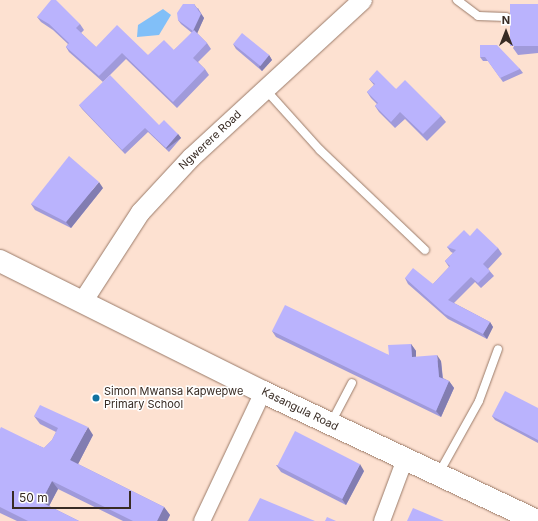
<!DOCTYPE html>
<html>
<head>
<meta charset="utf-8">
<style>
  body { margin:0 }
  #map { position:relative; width:538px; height:521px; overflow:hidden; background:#fde1d1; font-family:Inter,sans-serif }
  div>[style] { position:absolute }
  .water>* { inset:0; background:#81bff8 }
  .roads { filter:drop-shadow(0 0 1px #9a7a68) drop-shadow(0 0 1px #9a7a68) }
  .service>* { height:8px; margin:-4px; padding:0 4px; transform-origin:4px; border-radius:4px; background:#fff }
  .minor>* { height:16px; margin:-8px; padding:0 8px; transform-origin:8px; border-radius:8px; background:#fff }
  .tertiary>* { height:19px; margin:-9.5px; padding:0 9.5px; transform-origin:9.5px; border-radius:9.5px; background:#fff }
  .secondary>* { height:22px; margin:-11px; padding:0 11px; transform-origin:11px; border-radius:11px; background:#fff }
  .wall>* { inset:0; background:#a09ada }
  .shaded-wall>* { inset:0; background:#827db1; transform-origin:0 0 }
  .building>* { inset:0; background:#bab3fd; transform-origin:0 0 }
  .dots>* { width:11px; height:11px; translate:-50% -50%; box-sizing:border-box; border:2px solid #fff; border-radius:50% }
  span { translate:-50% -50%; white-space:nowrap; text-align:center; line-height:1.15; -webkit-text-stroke:3px #fff; paint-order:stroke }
  .street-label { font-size:11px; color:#382b23 }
  .poi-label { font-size:11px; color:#382b23 }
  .left { translate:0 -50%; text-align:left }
  .north { position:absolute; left:486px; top:12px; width:40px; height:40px; -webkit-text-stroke:3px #fff; paint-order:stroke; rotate:0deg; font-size:11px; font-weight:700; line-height:16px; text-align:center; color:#382b23 }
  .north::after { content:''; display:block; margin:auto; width:14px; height:18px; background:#382b23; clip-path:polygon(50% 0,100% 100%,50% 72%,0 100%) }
  .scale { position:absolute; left:12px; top:491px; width:119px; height:18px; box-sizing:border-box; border:2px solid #382b23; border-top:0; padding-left:5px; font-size:12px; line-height:14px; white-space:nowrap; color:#382b23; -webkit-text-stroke:3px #fff; paint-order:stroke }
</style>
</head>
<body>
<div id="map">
  <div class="water">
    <i style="clip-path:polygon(163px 9px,171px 15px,159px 35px,137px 37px,138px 25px)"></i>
  </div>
  <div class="roads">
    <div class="service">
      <i style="left:457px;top:0;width:26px;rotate:37deg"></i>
      <i style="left:478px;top:16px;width:28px;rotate:2deg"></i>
      <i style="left:265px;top:89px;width:82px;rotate:48deg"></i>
      <i style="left:320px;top:150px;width:145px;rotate:43.6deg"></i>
      <i style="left:331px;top:423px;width:45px;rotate:-62.3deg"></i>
      <i style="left:439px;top:473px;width:82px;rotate:-60.9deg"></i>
      <i style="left:479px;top:401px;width:55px;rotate:-69.9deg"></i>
    </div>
    <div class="minor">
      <i style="left:202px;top:521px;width:143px;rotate:-64.7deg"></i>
      <i style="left:382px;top:521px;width:66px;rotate:-69.6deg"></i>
    </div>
    <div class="tertiary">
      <i style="left:83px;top:300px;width:105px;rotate:-57.1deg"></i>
      <i style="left:140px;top:212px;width:75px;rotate:-47.2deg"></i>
      <i style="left:191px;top:157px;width:232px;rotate:-42.6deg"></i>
    </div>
    <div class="secondary">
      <i style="left:0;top:261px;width:294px;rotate:26.5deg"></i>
      <i style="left:263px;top:392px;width:303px;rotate:25.2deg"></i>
    </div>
  </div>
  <div class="wall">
    <i style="clip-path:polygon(538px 4px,538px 53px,518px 55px,513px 48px)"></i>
    <i style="clip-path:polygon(198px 8px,204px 18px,197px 33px,207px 43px,211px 49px,198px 62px,205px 69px,209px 75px,177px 108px,126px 59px,103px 82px,69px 52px,66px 47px,68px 44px,53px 30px,41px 22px,37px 17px,80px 24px,84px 30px,81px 33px,96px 47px,148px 55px,174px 50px,192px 33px,181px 24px,178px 20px)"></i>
    <i style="clip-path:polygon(233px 44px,269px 55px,272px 60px,262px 71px,236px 49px)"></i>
    <i style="clip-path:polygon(480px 45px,520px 69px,523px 73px,503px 82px,488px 61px,483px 61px,480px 57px)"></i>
    <i style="clip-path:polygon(369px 79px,396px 89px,441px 116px,446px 122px,427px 141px,405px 119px,395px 128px,379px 112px,375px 106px,377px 104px,371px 98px,367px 92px,374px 85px)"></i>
    <i style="clip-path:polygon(79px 105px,178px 134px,181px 138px,169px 152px,148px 132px,125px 154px,82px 109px)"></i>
    <i style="clip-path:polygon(103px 188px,71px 228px,35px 210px,31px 204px)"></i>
    <i style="clip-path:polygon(470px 236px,498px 248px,502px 254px,488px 269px,494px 276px,481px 288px,475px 282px,454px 303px,490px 322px,493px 327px,487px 339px,448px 319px,408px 284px,405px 278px,433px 284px,449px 267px,445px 261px,453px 253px,451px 252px,447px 247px)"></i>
    <i style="clip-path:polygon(272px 331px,389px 355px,411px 344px,416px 351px,416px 357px,441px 361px,443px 378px,449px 381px,454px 388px,441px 417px,276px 337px)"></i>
    <i style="clip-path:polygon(538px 408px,538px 443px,495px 420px,492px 416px)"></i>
    <i style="clip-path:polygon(34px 416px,93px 435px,78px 464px,164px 507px,170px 515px,167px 521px,123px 521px,58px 489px,49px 506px,79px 521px,17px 521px,0 513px,0 429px,44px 448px,52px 440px,56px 432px,40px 424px)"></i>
    <i style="clip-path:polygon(276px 465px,364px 471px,346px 505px,281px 472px)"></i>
  </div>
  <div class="shaded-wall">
    <i style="clip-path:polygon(194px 4px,204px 18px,196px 36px,193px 31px)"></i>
    <i style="clip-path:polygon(269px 55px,272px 60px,262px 71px,259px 67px)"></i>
    <i style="left:178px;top:134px;width:5px;height:18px;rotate:53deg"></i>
    <i style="clip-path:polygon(99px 182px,103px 188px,71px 228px,66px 222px)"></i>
    <i style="clip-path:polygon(490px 322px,493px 327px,487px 339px,483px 334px)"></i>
    <i style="clip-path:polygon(411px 344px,416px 351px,416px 363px,412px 357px)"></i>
    <i style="clip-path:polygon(437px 355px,441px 361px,443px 383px,439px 377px)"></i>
    <i style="clip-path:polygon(449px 381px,454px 388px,441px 417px,436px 411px)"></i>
    <i style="clip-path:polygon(88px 427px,93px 435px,76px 468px,70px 460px)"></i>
    <i style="clip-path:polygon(360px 464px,364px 471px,346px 505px,342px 499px)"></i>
    <i style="clip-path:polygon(52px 481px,58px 489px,47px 510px,41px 502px)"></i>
    <i style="clip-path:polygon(164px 507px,170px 515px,167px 521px,157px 521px)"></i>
  </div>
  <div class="building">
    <i style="clip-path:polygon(51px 0,56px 0,80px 24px,76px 28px,96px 47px,117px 25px,148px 55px,164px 40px,174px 50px,194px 30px,207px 43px,193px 58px,205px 69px,173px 102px,122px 53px,99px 76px,66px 47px,69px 43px,49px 24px,37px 17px)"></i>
    <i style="clip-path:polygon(183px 4px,194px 4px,201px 14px,193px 31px,178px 20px,177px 13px)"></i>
    <i style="left:538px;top:4px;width:42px;height:28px;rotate:90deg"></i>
    <i style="left:242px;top:33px;width:35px;height:14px;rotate:39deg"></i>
    <i style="clip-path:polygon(480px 45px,497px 45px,520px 69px,500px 78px,485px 57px,480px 57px)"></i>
    <i style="clip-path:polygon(377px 70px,396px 89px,405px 80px,441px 116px,423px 134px,400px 112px,391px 122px,375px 106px,378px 103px,367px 92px,375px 84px,369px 79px)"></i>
    <i style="clip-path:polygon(110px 75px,159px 125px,164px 120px,178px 134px,166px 148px,145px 128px,122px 150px,79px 105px)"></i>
    <i style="clip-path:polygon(69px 156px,99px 182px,66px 222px,31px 204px)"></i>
    <i style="clip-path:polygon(477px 228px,498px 248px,483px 264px,490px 271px,478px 283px,471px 277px,448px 300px,490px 322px,483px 334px,445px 314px,405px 278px,413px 268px,433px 284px,450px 266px,445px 261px,456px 250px,447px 247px,464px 230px,470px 236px)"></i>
    <i style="clip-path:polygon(285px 305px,389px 355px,388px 345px,411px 344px,412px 357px,437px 355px,439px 377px,449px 381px,436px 411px,272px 331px)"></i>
    <i style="clip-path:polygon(505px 391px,538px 408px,538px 440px,492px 416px)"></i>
    <i style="clip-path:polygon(40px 405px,88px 427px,70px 460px,164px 507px,157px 521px,133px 521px,52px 481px,41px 502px,79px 521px,28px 521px,0 507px,0 429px,1px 427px,44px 448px,52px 440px,58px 428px,34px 416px)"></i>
    <i style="left:295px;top:431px;width:73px;height:39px;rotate:27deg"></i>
    <i style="clip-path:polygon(260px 498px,315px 521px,248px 521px)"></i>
    <i style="clip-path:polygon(413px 508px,444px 521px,407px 521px)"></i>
    <i style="clip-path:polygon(327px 517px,336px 521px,325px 521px)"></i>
  </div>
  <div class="dots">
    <i style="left:96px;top:398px;background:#1172a0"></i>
  </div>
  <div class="street-label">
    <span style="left:210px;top:140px;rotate:-43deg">Ngwerere Road</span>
    <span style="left:300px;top:409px;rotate:26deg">Kasangula Road</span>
  </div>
  <div class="poi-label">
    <span class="left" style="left:104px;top:398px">Simon Mwansa Kapwepwe<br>Primary School</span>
  </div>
  <div class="north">N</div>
  <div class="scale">50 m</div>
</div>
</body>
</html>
